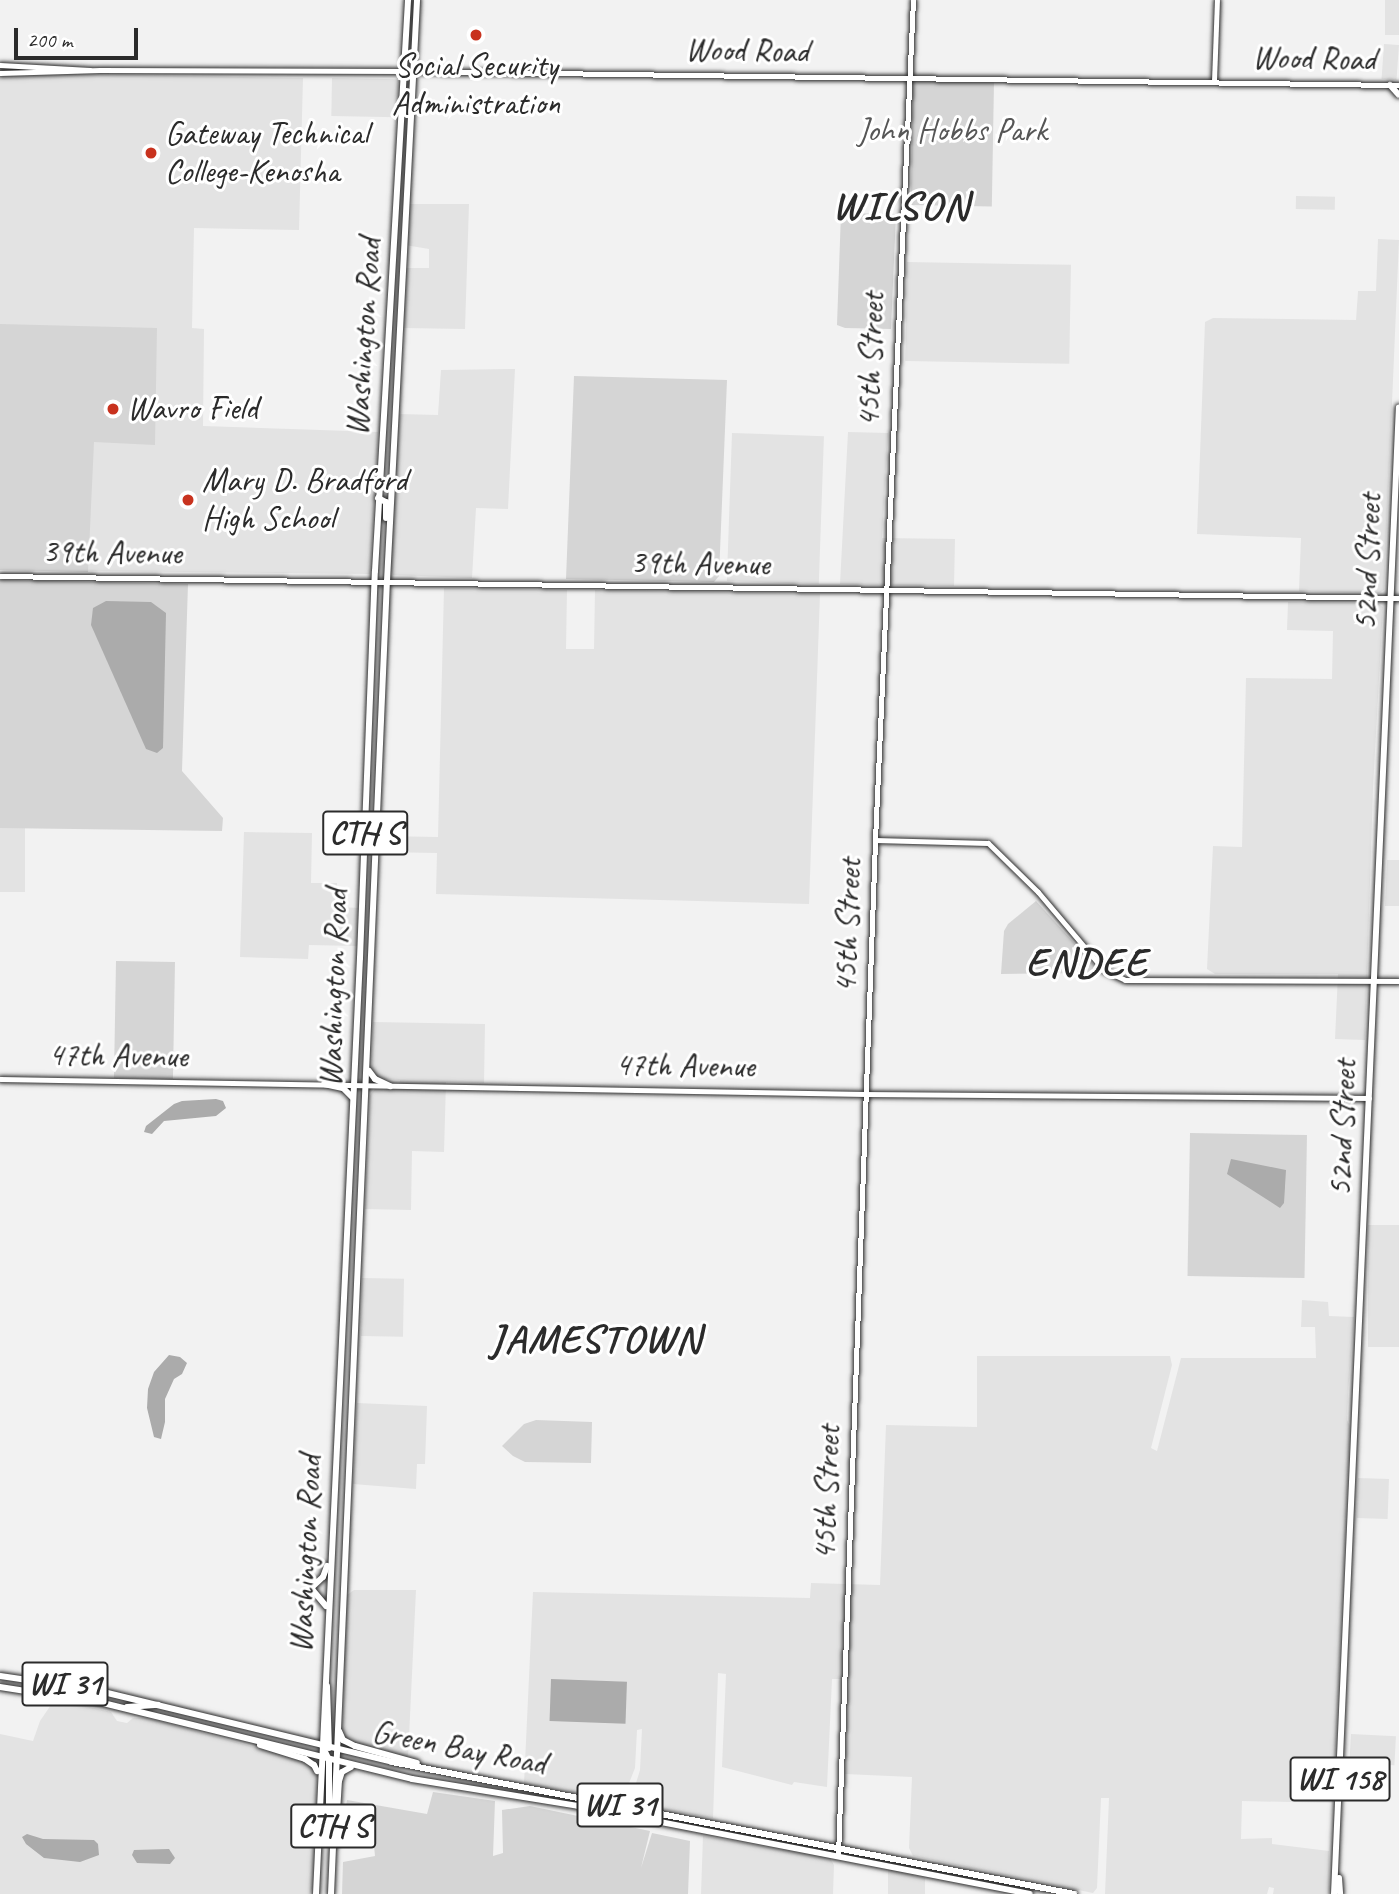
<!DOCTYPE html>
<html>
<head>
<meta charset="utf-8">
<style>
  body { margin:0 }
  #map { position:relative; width:1399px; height:1894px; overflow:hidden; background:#f2f2f2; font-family:Caveat,sans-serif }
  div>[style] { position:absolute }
  .built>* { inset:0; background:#e3e3e3; transform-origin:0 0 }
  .green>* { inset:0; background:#d5d5d5; transform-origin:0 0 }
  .water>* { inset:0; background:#ababab; transform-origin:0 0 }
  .roads { filter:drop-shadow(0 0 2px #2b2b2b) drop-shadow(0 0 2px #2b2b2b) }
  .secondary>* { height:5px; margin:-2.5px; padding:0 2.5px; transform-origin:2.5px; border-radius:2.5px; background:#fff }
  .primary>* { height:6px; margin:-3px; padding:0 3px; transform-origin:3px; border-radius:3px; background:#fff }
  .dots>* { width:19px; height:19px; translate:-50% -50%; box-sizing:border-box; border:4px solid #fff; border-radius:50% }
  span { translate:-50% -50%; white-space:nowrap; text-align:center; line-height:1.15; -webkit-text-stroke:6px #fff; paint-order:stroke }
  .shield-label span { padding:2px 5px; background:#fff; border:2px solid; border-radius:5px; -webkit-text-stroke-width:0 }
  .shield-label { font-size:32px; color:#2b2b2b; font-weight:700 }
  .street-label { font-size:33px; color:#2b2b2b }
  .poi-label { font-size:33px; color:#2b2b2b }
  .left { translate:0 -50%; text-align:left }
  .park-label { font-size:33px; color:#565656 }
  .district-label { font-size:40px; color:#2b2b2b; font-weight:700; letter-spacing:2px }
  .scale { position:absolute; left:14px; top:28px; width:124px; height:32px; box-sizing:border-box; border:4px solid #2b2b2b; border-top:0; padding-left:9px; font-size:21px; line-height:24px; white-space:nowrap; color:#2b2b2b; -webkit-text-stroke:5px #fff; paint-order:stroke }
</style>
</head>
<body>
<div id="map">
  <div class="built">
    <i style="left:1385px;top:0;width:14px;height:35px"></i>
    <i style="left:1384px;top:44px;width:15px;height:35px;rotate:4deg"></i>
    <i style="clip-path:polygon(74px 74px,303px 78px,299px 230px,194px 228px,192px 328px,204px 329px,203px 426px,378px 432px,370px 574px,0 570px,0 76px)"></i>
    <i style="left:332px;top:78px;width:66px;height:38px;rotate:1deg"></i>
    <i style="left:1296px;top:196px;width:39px;height:13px;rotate:1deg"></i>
    <i style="clip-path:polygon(409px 204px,469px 204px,465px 329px,404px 328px,404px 268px,429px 268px,429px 249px,405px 245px)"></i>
    <i style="clip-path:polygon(1378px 239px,1399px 240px,1384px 590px,1379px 593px,1299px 591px,1301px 538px,1197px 534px,1205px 322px,1213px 318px,1356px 320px,1358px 291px,1376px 291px)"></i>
    <i style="left:907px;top:262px;width:164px;height:99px;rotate:1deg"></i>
    <i style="clip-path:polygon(515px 369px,508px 509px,476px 508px,472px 578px,393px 575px,390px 568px,399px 414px,438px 415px,441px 370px)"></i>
    <i style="clip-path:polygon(848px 432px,888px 433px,882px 538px,955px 539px,954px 586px,840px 584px)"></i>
    <i style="left:732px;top:433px;width:92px;height:148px;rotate:2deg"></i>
    <i style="clip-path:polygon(444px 588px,567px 590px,566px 649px,594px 649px,595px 590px,820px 594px,809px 904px,436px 894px,437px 853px,381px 852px,381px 836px,438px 837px)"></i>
    <i style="clip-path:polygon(1288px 602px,1377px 603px,1383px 607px,1373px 788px,1365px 1040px,1335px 1039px,1338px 974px,1215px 974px,1207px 969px,1213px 846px,1242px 847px,1246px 678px,1332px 679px,1333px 631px,1287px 630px)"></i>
    <i style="left:0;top:828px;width:25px;height:64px"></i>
    <i style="clip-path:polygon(244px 832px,312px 833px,311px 883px,337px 883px,338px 907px,359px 908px,357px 946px,309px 945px,308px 959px,240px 957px)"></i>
    <i style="clip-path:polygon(1387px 860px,1399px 860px,1399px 906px,1385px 906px)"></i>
    <i style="clip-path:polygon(373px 1022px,485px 1024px,484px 1083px,446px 1082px,444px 1152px,412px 1151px,411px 1210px,365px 1209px,370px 1095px,375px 1089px,399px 1088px,400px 1080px,382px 1079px,372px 1074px)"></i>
    <i style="left:1368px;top:1225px;width:31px;height:122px"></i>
    <i style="left:362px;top:1278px;width:42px;height:58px;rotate:1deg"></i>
    <i style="clip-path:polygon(1302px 1300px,1328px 1302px,1329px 1316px,1354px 1317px,1348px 1394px,1347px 1420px,1350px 1426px,1333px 1803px,1242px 1801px,1241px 1839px,1272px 1838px,1272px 1844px,1329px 1851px,1329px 1894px,1273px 1894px,1274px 1888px,1269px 1887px,1267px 1894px,1105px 1894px,1109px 1798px,1101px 1798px,1097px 1888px,1093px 1893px,913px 1856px,909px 1848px,912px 1777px,845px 1774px,849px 1679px,832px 1679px,827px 1787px,794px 1782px,792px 1785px,722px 1767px,726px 1674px,718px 1673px,713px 1818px,630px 1803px,640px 1770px,642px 1729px,637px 1730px,635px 1768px,622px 1801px,524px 1784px,533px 1592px,810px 1598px,811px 1583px,880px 1585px,886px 1425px,977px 1427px,977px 1356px,1170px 1356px,1172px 1365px,1151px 1448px,1157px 1451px,1181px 1358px,1316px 1358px,1315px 1327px,1301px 1327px)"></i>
    <i style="clip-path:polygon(357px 1403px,427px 1406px,425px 1464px,417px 1464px,416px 1489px,353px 1484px)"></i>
    <i style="left:1358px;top:1478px;width:31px;height:40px;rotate:2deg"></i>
    <i style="clip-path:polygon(354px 1590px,416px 1590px,408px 1758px,362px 1748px,345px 1739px,342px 1733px,347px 1595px)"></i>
    <i style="clip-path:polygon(55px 1699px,111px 1712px,117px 1721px,127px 1723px,133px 1718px,147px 1718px,306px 1761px,317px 1776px,313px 1886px,310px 1894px,0 1894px,0 1734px,33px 1741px,40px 1721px)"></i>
    <i style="left:1351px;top:1734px;width:45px;height:29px;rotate:3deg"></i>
    <i style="clip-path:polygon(703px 1836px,830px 1858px,834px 1865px,833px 1894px,701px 1894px)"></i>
    <i style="clip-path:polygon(888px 1869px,925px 1878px,925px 1894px,888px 1894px)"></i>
  </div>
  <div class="green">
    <i style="left:913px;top:81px;width:81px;height:124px;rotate:1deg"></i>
    <i style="clip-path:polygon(841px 213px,896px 214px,891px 329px,845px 328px,837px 325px)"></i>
    <i style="clip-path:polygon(0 324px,157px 328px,155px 445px,94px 442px,88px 572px,0 570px)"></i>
    <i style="clip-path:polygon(574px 376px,727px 380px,719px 576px,714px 582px,566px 579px)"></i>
    <i style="clip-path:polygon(0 580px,188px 584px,182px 771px,223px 818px,222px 831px,0 828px)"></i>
    <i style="clip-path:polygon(1036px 901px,1094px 965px,1095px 973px,1001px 974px,1004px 931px,1008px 924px)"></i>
    <i style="left:116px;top:961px;width:59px;height:117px;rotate:1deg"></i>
    <i style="left:1190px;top:1133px;width:117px;height:143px;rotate:1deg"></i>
    <i style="clip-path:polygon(536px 1420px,592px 1422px,591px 1463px,525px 1462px,513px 1456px,502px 1446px,524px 1424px)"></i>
    <i style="clip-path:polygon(433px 1792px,495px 1801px,493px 1856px,503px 1853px,502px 1810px,530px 1806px,650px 1831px,641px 1868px,652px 1833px,690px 1841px,688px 1894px,342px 1894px,343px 1862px,375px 1856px,373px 1836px,362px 1826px,373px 1816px,345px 1811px,347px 1800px,427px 1814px)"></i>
  </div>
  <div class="water">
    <i style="clip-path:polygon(106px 601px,151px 602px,166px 613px,163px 748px,157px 753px,146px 749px,91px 625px,93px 608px)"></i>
    <i style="clip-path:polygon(216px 1099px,223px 1101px,226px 1108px,216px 1116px,164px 1121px,152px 1134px,144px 1132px,146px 1126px,174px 1104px,182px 1101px)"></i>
    <i style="clip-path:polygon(1231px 1159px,1286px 1170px,1284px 1203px,1280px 1208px,1227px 1174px)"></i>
    <i style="clip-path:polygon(169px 1355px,180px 1357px,187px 1363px,182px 1374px,174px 1379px,165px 1399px,165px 1422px,161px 1439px,154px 1437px,147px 1408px,148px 1389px,154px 1372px)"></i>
    <i style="left:551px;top:1679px;width:76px;height:42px;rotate:2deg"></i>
    <i style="clip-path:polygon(27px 1834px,43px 1839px,94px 1840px,98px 1844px,99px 1855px,80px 1862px,44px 1858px,26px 1844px,22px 1837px)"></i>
    <i style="clip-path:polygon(169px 1849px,175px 1858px,170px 1864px,137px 1863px,132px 1855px,134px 1850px)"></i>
  </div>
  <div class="roads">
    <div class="secondary">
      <i style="left:0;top:65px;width:90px;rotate:3.2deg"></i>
      <i style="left:0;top:73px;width:100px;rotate:-1.7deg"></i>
      <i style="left:100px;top:70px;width:305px;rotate:0.2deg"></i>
      <i style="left:405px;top:71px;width:994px;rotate:0.81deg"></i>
      <i style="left:1214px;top:81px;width:81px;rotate:-87.9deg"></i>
      <i style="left:0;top:576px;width:1399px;rotate:0.9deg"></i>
      <i style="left:875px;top:840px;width:113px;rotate:1.5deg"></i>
      <i style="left:988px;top:843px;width:70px;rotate:44.4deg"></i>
      <i style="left:1038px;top:892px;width:102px;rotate:49.8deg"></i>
      <i style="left:1104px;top:970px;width:23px;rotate:25deg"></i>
      <i style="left:1125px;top:980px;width:274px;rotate:0.2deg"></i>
      <i style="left:0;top:1079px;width:866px;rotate:0.99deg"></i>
      <i style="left:866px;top:1094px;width:503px;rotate:0.46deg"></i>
      <i style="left:838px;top:1855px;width:1016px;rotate:-87.91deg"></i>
      <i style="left:875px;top:840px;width:841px;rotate:-87.41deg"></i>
    </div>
    <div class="primary">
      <i style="left:1390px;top:85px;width:13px;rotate:48deg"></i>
      <i style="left:378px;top:498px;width:9px;rotate:27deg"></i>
      <i style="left:386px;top:502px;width:16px;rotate:90deg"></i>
      <i style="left:369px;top:1071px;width:10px;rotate:53deg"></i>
      <i style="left:375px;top:1079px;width:17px;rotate:25deg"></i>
      <i style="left:324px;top:1084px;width:19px;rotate:12deg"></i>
      <i style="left:343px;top:1088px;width:13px;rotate:45deg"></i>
      <i style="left:326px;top:1606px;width:23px;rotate:-130deg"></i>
      <i style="left:311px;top:1588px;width:16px;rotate:-43deg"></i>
      <i style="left:323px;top:1577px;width:12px;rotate:-70deg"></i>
      <i style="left:0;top:1676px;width:96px;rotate:8.4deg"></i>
      <i style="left:95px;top:1690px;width:306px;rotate:13.6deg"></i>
      <i style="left:392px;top:1762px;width:695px;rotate:10.95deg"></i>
      <i style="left:327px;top:1686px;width:62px;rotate:88.2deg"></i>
      <i style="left:0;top:1687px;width:104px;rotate:8.8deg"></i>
      <i style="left:103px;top:1703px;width:318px;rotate:13.8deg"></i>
      <i style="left:412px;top:1779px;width:168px;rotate:9.2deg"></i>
      <i style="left:578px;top:1806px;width:460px;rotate:11deg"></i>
      <i style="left:127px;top:1707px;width:31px;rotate:-4deg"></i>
      <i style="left:339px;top:1731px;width:10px;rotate:66deg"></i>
      <i style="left:343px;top:1740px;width:13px;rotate:27deg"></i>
      <i style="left:355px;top:1746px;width:64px;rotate:15.3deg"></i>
      <i style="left:260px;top:1745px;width:47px;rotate:17.3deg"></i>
      <i style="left:305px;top:1759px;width:11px;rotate:34deg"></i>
      <i style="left:314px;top:1765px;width:7px;rotate:63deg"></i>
      <i style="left:322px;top:1745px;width:17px;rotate:65deg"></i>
      <i style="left:329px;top:1760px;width:46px;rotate:90deg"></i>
      <i style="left:335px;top:1844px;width:63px;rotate:-86.4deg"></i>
      <i style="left:339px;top:1781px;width:9px;rotate:-72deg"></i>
      <i style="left:342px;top:1772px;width:10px;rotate:-29deg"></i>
      <i style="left:1339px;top:1878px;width:16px;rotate:86deg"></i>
      <i style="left:316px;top:1894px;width:937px;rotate:-87.31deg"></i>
      <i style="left:360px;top:958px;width:387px;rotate:-87.8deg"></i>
      <i style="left:375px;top:571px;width:572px;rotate:-86.69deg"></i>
      <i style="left:331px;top:1894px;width:1314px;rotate:-87.56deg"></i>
      <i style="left:387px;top:581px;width:582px;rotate:-87.04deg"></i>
      <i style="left:1334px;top:1894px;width:1488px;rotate:-87.5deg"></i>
    </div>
  </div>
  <div class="dots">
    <i style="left:476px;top:35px;background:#c8321e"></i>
    <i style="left:151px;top:153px;background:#c8321e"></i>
    <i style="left:113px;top:409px;background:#c8321e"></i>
    <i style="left:188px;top:500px;background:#c8321e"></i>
  </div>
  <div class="shield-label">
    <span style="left:365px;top:833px">CTH S</span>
    <span style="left:65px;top:1684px">WI 31</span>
    <span style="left:1340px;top:1779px">WI 158</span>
    <span style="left:620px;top:1805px">WI 31</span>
    <span style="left:333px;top:1826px">CTH S</span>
  </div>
  <div class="street-label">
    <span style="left:747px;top:51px;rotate:1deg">Wood Road</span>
    <span style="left:1314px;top:59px;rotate:1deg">Wood Road</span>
    <span style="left:364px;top:337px;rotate:-86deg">Washington Road</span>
    <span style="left:871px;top:360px;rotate:-88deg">45th Street</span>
    <span style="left:112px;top:553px;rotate:1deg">39th Avenue</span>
    <span style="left:1368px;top:562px;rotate:-88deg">52nd Street</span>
    <span style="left:700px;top:564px;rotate:1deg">39th Avenue</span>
    <span style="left:848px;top:926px;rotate:-88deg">45th Street</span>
    <span style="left:334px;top:988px;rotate:-88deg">Washington Road</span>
    <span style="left:118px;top:1056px;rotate:1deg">47th Avenue</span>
    <span style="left:685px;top:1066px;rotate:1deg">47th Avenue</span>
    <span style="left:1343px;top:1128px;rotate:-88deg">52nd Street</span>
    <span style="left:827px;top:1493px;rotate:-88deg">45th Street</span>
    <span style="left:306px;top:1554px;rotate:-87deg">Washington Road</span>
    <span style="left:459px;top:1748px;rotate:11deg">Green Bay Road</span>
  </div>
  <div class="poi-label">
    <span style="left:476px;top:85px">Social Security<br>Administration</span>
    <span class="left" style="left:165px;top:153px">Gateway Technical<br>College-Kenosha</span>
    <span class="left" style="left:127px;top:409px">Wavro Field</span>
    <span class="left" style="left:202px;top:500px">Mary D. Bradford<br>High School</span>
  </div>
  <div class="park-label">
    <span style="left:952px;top:131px">John Hobbs Park</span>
  </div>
  <div class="district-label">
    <span style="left:901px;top:206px">WILSON</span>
    <span style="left:1087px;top:962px">ENDEE</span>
    <span style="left:596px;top:1339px">JAMESTOWN</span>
  </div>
  <div class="scale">200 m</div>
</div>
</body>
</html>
